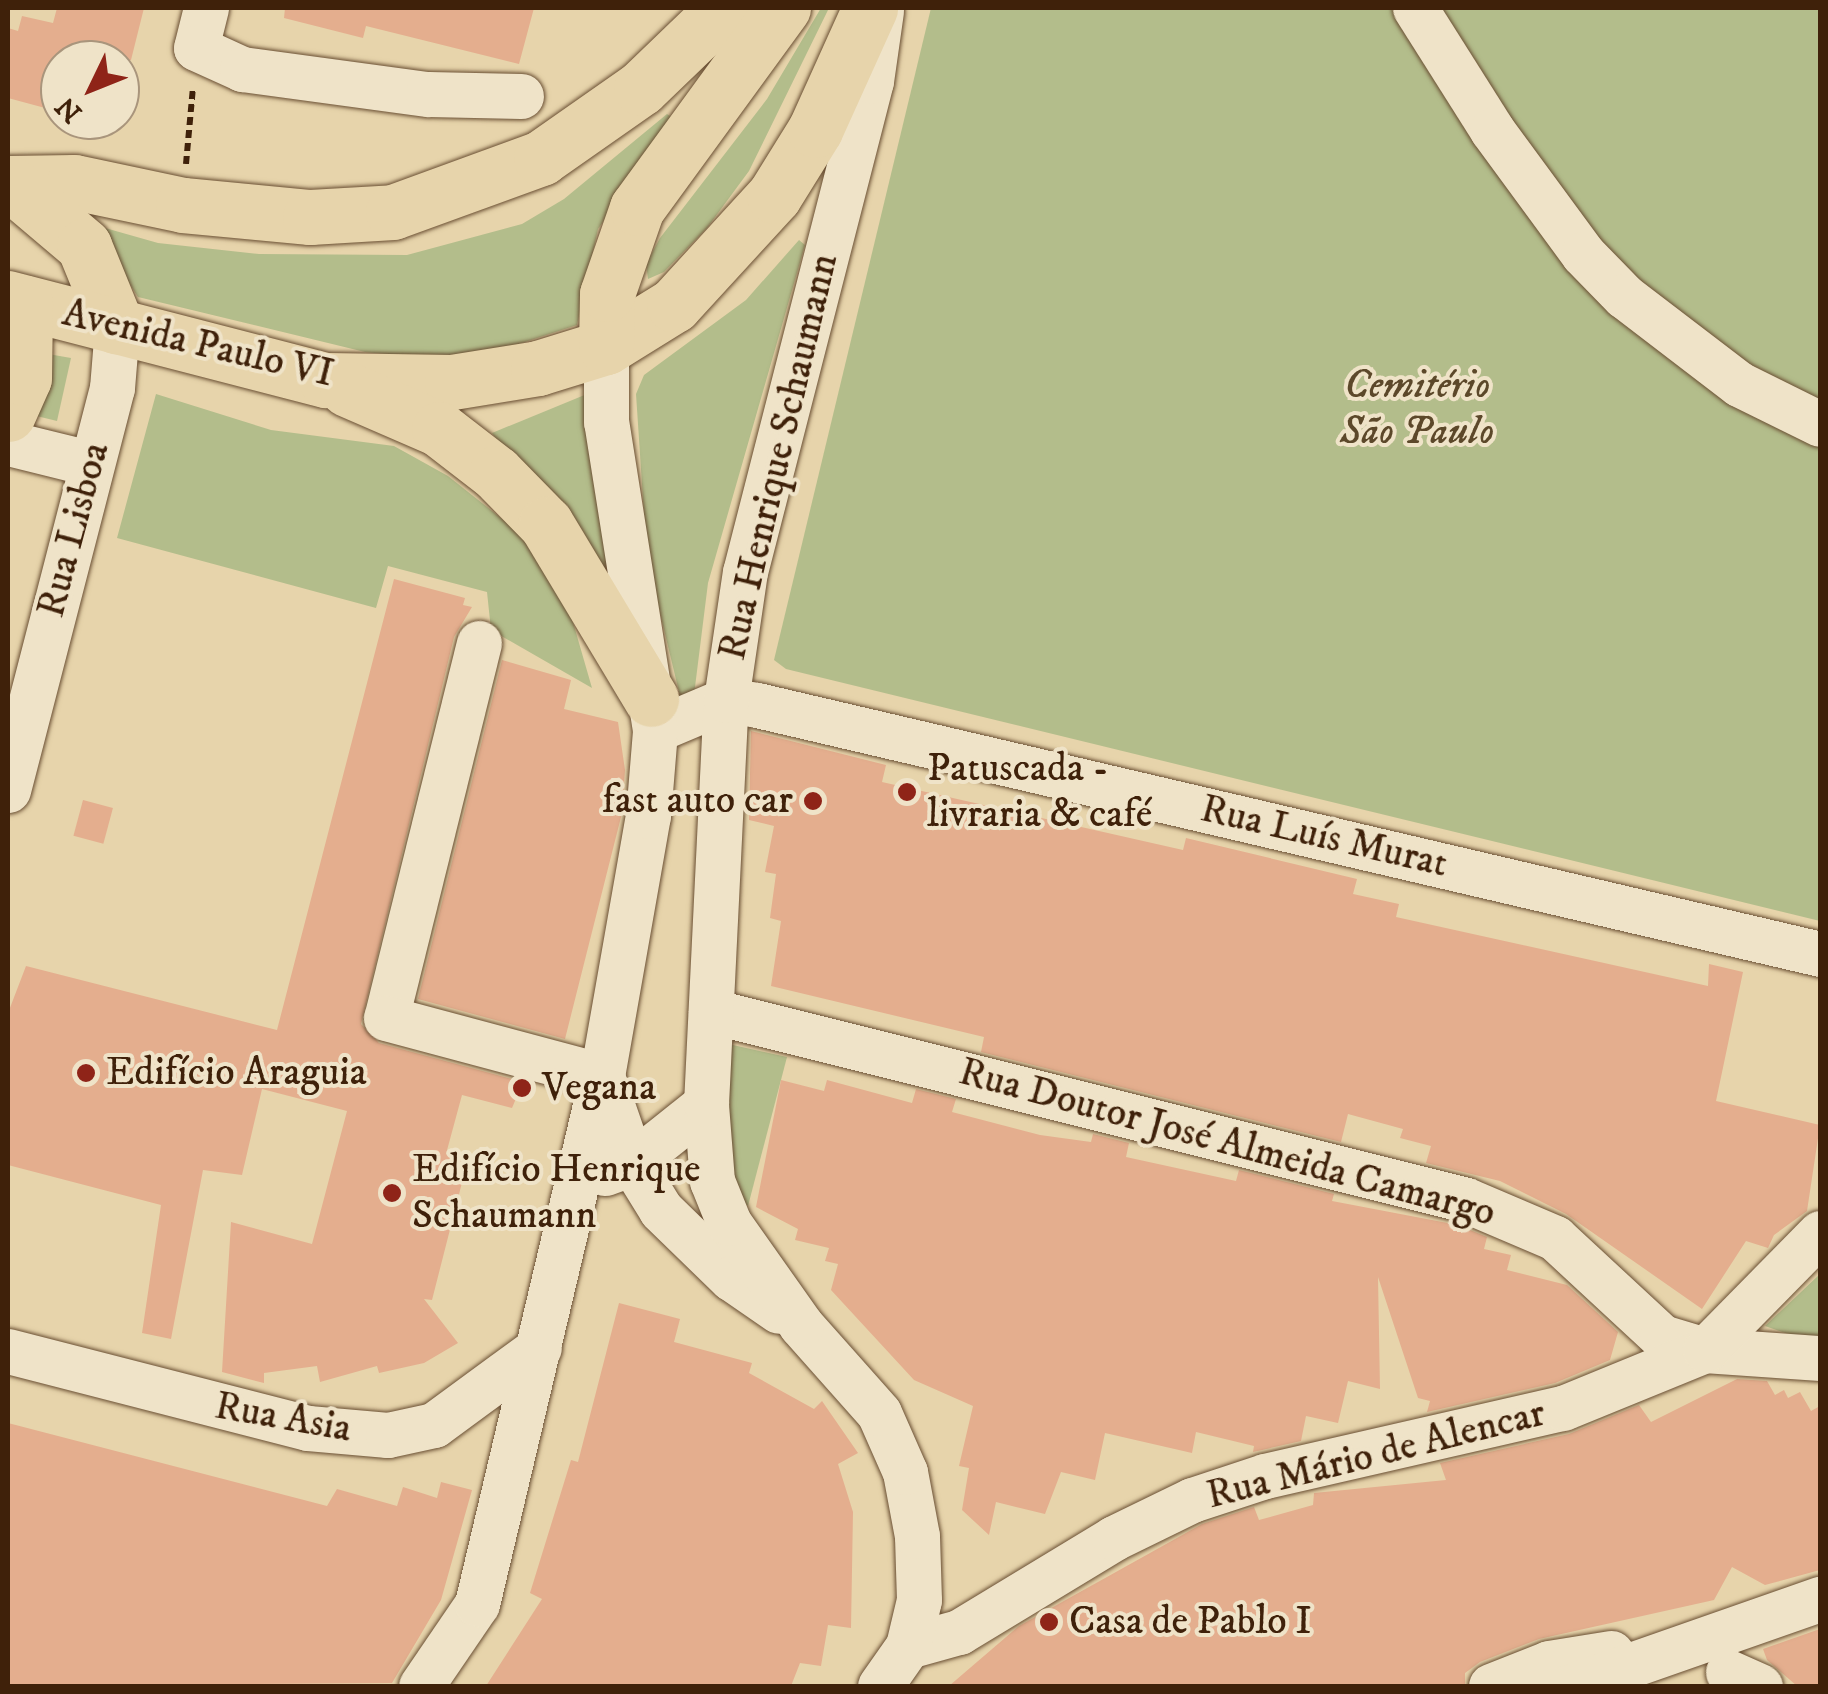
<!DOCTYPE html>
<html>
<head>
<meta charset="utf-8">
<style>
  body { margin:0 }
  #map { position:relative; width:1828px; height:1694px; overflow:hidden; background:#e7d4ab; font-family:"IM FELL DW Pica",serif }
  div>[style] { position:absolute }
  .green>* { inset:0; background:#b3bd8b }
  .building>* { inset:0; background:#e4ae8e; transform-origin:0 0 }
  .path>* { height:6px; margin-top:-3px; transform-origin:0; background:repeating-linear-gradient(90deg,#3f210a 0 8px,transparent 0 13px) }
  .roads { filter:drop-shadow(0 0 2px #694e32) drop-shadow(0 0 2px #694e32) }
  .minor>* { height:45px; margin:-22.5px; padding:0 22.5px; transform-origin:22.5px; border-radius:22.5px; background:#efe3c8 }
  .major>* { height:55px; margin:-27.5px; padding:0 27.5px; transform-origin:27.5px; border-radius:27.5px; background:#e7d4ab }
  .dots>* { width:28px; height:28px; translate:-50% -50%; box-sizing:border-box; border:5px solid #efe3c8; border-radius:50% }
  span { translate:-50% -50%; white-space:nowrap; text-align:center; line-height:1.15; -webkit-text-stroke:8px #efe3c8; paint-order:stroke }
  .street-label { font-size:40px; color:#3f210a }
  .park-label { font-size:40px; color:#5c482a; font-style:italic }
  .poi-label { font-size:40px; color:#3f210a }
  .left { translate:0 -50%; text-align:left }
  .right { translate:-100% -50%; text-align:right }
  .frame { position:absolute; inset:0; border:10px solid #3f210a; pointer-events:none }
  .north { position:absolute; left:40px; top:40px; width:100px; height:100px; box-sizing:border-box; background:#efe3c8; border:2px solid #a9957c; border-radius:50%; rotate:227deg; font-size:28px; font-weight:700; line-height:40px; text-align:center; color:#3f210a }
  .north::after { content:''; display:block; margin:auto; width:35px; height:45px; background:#8f2418; clip-path:polygon(50% 0,100% 100%,50% 72%,0 100%) }
</style>
</head>
<body>
<div id="map">
  <div class="green">
    <i style="clip-path:polygon(821px 8px,829px 8px,749px 171px,707px 228px,664px 272px,648px 279px,646px 264px,660px 238px,767px 99px)"></i>
    <i style="clip-path:polygon(931px 8px,1820px 8px,1820px 921px,786px 669px,774px 660px)"></i>
    <i style="clip-path:polygon(667px 114px,675px 119px,598px 229px,577px 325px,503px 349px,442px 360px,365px 352px,138px 297px,91px 224px,158px 243px,259px 254px,407px 255px,522px 224px,564px 199px)"></i>
    <i style="clip-path:polygon(799px 240px,805px 245px,708px 583px,694px 695px,680px 696px,647px 559px,636px 394px,644px 375px,746px 300px)"></i>
    <i style="clip-path:polygon(8px 347px,71px 358px,57px 421px,8px 409px)"></i>
    <i style="clip-path:polygon(156px 394px,271px 430px,394px 446px,448px 476px,516px 530px,547px 567px,566px 598px,592px 688px,491px 630px,487px 592px,388px 566px,376px 608px,117px 538px)"></i>
    <i style="clip-path:polygon(587px 394px,614px 563px,595px 573px,492px 433px)"></i>
    <i style="clip-path:polygon(724px 1043px,787px 1057px,748px 1206px,720px 1179px)"></i>
    <i style="clip-path:polygon(1820px 1274px,1820px 1345px,1765px 1326px)"></i>
  </div>
  <div class="building">
    <i style="clip-path:polygon(57px 8px,144px 8px,131px 60px,60px 60px,60px 112px,8px 98px,8px 28px,18px 31px,22px 16px,53px 23px)"></i>
    <i style="clip-path:polygon(285px 8px,534px 8px,519px 64px,366px 26px,363px 38px,284px 18px)"></i>
    <i style="clip-path:polygon(394px 579px,465px 598px,463px 605px,472px 607px,454px 637px,361px 1024px,379px 1043px,523px 1082px,512px 1108px,462px 1095px,446px 1154px,468px 1159px,432px 1300px,424px 1299px,458px 1343px,424px 1363px,379px 1373px,377px 1366px,320px 1382px,317px 1366px,264px 1373px,264px 1383px,222px 1372px,231px 1222px,312px 1244px,347px 1111px,262px 1089px,242px 1175px,203px 1170px,171px 1339px,142px 1333px,161px 1205px,8px 1165px,8px 1013px,26px 966px,277px 1030px)"></i>
    <i style="clip-path:polygon(502px 660px,571px 680px,564px 709px,618px 722px,625px 770px,622px 813px,565px 1039px,418px 999px)"></i>
    <i style="clip-path:polygon(751px 731px,886px 765px,882px 782px,1183px 850px,1186px 838px,1357px 879px,1353px 894px,1399px 904px,1396px 917px,1708px 986px,1709px 964px,1743px 972px,1716px 1101px,1820px 1125px,1807px 1211px,1774px 1235px,1768px 1248px,1746px 1241px,1702px 1309px,1566px 1214px,1500px 1181px,1426px 1163px,1431px 1146px,1400px 1138px,1403px 1129px,1348px 1114px,1341px 1142px,981px 1052px,984px 1037px,771px 986px,781px 921px,770px 918px,776px 874px,765px 872px,774px 826px,749px 820px)"></i>
    <i style="left:83px;top:800px;width:31px;height:37px;rotate:15deg"></i>
    <i style="clip-path:polygon(781px 1080px,824px 1091px,827px 1080px,912px 1103px,916px 1089px,956px 1099px,952px 1112px,1040px 1135px,1091px 1142px,1093px 1134px,1129px 1143px,1126px 1157px,1236px 1181px,1239px 1170px,1334px 1194px,1332px 1201px,1458px 1225px,1487px 1237px,1484px 1249px,1511px 1255px,1507px 1270px,1567px 1285px,1618px 1332px,1610px 1360px,1555px 1383px,1427px 1412px,1430px 1401px,1418px 1398px,1378px 1277px,1380px 1389px,1348px 1381px,1338px 1423px,1306px 1416px,1301px 1441px,1253px 1452px,1254px 1446px,1196px 1432px,1192px 1453px,1105px 1433px,1095px 1480px,1061px 1472px,1045px 1514px,996px 1502px,989px 1535px,962px 1510px,969px 1468px,959px 1466px,973px 1406px,914px 1380px,831px 1290px,838px 1264px,825px 1261px,829px 1248px,795px 1240px,798px 1229px,756px 1207px)"></i>
    <i style="clip-path:polygon(619px 1303px,680px 1319px,674px 1342px,752px 1363px,749px 1373px,814px 1409px,822px 1401px,858px 1453px,838px 1464px,853px 1512px,851px 1628px,828px 1625px,821px 1666px,800px 1663px,791px 1686px,486px 1686px,542px 1599px,530px 1593px,571px 1460px,578px 1462px)"></i>
    <i style="clip-path:polygon(1737px 1379px,1767px 1381px,1775px 1395px,1784px 1390px,1788px 1398px,1800px 1392px,1811px 1411px,1820px 1406px,1820px 1570px,1765px 1585px,1732px 1567px,1714px 1600px,1539px 1639px,1480px 1662px,1465px 1673px,1465px 1686px,949px 1686px,1019px 1626px,1202px 1524px,1254px 1507px,1259px 1520px,1313px 1505px,1314px 1493px,1446px 1480px,1440px 1463px,1569px 1434px,1639px 1405px,1651px 1422px)"></i>
    <i style="clip-path:polygon(8px 1423px,327px 1506px,337px 1489px,397px 1506px,403px 1487px,437px 1498px,441px 1482px,472px 1490px,441px 1600px,392px 1683px,8px 1686px)"></i>
    <i style="clip-path:polygon(1820px 1629px,1820px 1686px,1797px 1686px,1767px 1660px,1763px 1649px)"></i>
  </div>
  <div class="path">
    <i style="left:186px;top:164px;width:77px;rotate:-84.8deg"></i>
  </div>
  <div class="roads">
    <div class="minor">
      <i style="left:206px;top:8px;width:41px;rotate:104deg"></i>
      <i style="left:196px;top:48px;width:51px;rotate:24.5deg"></i>
      <i style="left:242px;top:69px;width:188px;rotate:7.7deg"></i>
      <i style="left:428px;top:94px;width:93px;rotate:1.2deg"></i>
      <i style="left:1415px;top:8px;width:144px;rotate:57.7deg"></i>
      <i style="left:1492px;top:130px;width:154px;rotate:53.7deg"></i>
      <i style="left:1583px;top:254px;width:59px;rotate:45.7deg"></i>
      <i style="left:1624px;top:296px;width:145px;rotate:37.4deg"></i>
      <i style="left:1739px;top:384px;width:90px;rotate:26.3deg"></i>
      <i style="left:8px;top:443px;width:83px;rotate:13.9deg"></i>
      <i style="left:479px;top:643px;width:386px;rotate:103.9deg"></i>
      <i style="left:386px;top:1018px;width:224px;rotate:15deg"></i>
      <i style="left:655px;top:730px;width:77px;rotate:-22.9deg"></i>
      <i style="left:726px;top:700px;width:31px;rotate:9deg"></i>
      <i style="left:757px;top:705px;width:1092px;rotate:13.18deg"></i>
      <i style="left:8px;top:790px;width:415px;rotate:-75.5deg"></i>
      <i style="left:112px;top:388px;width:61px;rotate:-85.3deg"></i>
      <i style="left:711px;top:1011px;width:778px;rotate:14.05deg"></i>
      <i style="left:1466px;top:1200px;width:97px;rotate:23.1deg"></i>
      <i style="left:1555px;top:1238px;width:146px;rotate:42.8deg"></i>
      <i style="left:1662px;top:1337px;width:45px;rotate:16.8deg"></i>
      <i style="left:1705px;top:1350px;width:115px;rotate:4deg"></i>
      <i style="left:602px;top:1076px;width:92px;rotate:71deg"></i>
      <i style="left:632px;top:1163px;width:55px;rotate:58.3deg"></i>
      <i style="left:661px;top:1210px;width:98px;rotate:44.2deg"></i>
      <i style="left:731px;top:1278px;width:58px;rotate:34.5deg"></i>
      <i style="left:605px;top:1173px;width:29px;rotate:-20deg"></i>
      <i style="left:632px;top:1163px;width:95px;rotate:-38.6deg"></i>
      <i style="left:8px;top:1351px;width:310px;rotate:14.4deg"></i>
      <i style="left:308px;top:1428px;width:80px;rotate:5deg"></i>
      <i style="left:388px;top:1435px;width:47px;rotate:-12.3deg"></i>
      <i style="left:434px;top:1425px;width:130px;rotate:-36.3deg"></i>
      <i style="left:908px;top:1646px;width:53px;rotate:-15.4deg"></i>
      <i style="left:959px;top:1632px;width:181px;rotate:-31.2deg"></i>
      <i style="left:1114px;top:1538px;width:87px;rotate:-26deg"></i>
      <i style="left:1192px;top:1500px;width:77px;rotate:-18.2deg"></i>
      <i style="left:1265px;top:1476px;width:306px;rotate:-12.9deg"></i>
      <i style="left:1563px;top:1408px;width:153px;rotate:-22.2deg"></i>
      <i style="left:1705px;top:1350px;width:164px;rotate:-45.5deg"></i>
      <i style="left:1728px;top:1672px;width:35px;rotate:24deg"></i>
      <i style="left:421px;top:1686px;width:99px;rotate:-55.7deg"></i>
      <i style="left:477px;top:1604px;width:543px;rotate:-76.68deg"></i>
      <i style="left:602px;top:1076px;width:264px;rotate:-80deg"></i>
      <i style="left:648px;top:816px;width:86px;rotate:-85.3deg"></i>
      <i style="left:655px;top:730px;width:312px;rotate:-99deg"></i>
      <i style="left:606px;top:422px;width:75px;rotate:-90deg"></i>
      <i style="left:880px;top:1686px;width:49px;rotate:-55deg"></i>
      <i style="left:908px;top:1646px;width:47px;rotate:-76.6deg"></i>
      <i style="left:919px;top:1600px;width:64px;rotate:-91.8deg"></i>
      <i style="left:917px;top:1536px;width:65px;rotate:-100.6deg"></i>
      <i style="left:905px;top:1472px;width:64px;rotate:-113.8deg"></i>
      <i style="left:879px;top:1413px;width:118px;rotate:-131.6deg"></i>
      <i style="left:801px;top:1325px;width:125px;rotate:-125.2deg"></i>
      <i style="left:729px;top:1223px;width:45px;rotate:-112deg"></i>
      <i style="left:712px;top:1181px;width:77px;rotate:-94.5deg"></i>
      <i style="left:706px;top:1104px;width:404px;rotate:-87.2deg"></i>
      <i style="left:726px;top:700px;width:129px;rotate:-81.6deg"></i>
      <i style="left:745px;top:572px;width:507px;rotate:-75.61deg"></i>
      <i style="left:871px;top:81px;width:71px;rotate:-81.9deg"></i>
      <i style="left:1491px;top:1686px;width:62px;rotate:-21.6deg"></i>
      <i style="left:1549px;top:1663px;width:63px;rotate:-9.2deg"></i>
      <i style="left:1571px;top:1686px;width:264px;rotate:-19.3deg"></i>
    </div>
    <div class="major">
      <i style="left:8px;top:183px;width:66px;rotate:-0.9deg"></i>
      <i style="left:74px;top:182px;width:111px;rotate:11.9deg"></i>
      <i style="left:183px;top:205px;width:128px;rotate:5.4deg"></i>
      <i style="left:310px;top:217px;width:83px;rotate:-3.4deg"></i>
      <i style="left:393px;top:212px;width:158px;rotate:-20deg"></i>
      <i style="left:541px;top:158px;width:122px;rotate:-35deg"></i>
      <i style="left:641px;top:88px;width:115px;rotate:-43.9deg"></i>
      <i style="left:11px;top:184px;width:96px;rotate:40.3deg"></i>
      <i style="left:84px;top:246px;width:87px;rotate:67.8deg"></i>
      <i style="left:8px;top:298px;width:328px;rotate:14.5deg"></i>
      <i style="left:326px;top:380px;width:126px;rotate:0.9deg"></i>
      <i style="left:452px;top:382px;width:87px;rotate:-9.2deg"></i>
      <i style="left:538px;top:368px;width:71px;rotate:-17.2deg"></i>
      <i style="left:606px;top:347px;width:80px;rotate:-31.7deg"></i>
      <i style="left:674px;top:305px;width:148px;rotate:-47.5deg"></i>
      <i style="left:774px;top:196px;width:78px;rotate:-58.2deg"></i>
      <i style="left:815px;top:130px;width:134px;rotate:-65.7deg"></i>
      <i style="left:606px;top:347px;width:53px;rotate:-88.9deg"></i>
      <i style="left:607px;top:294px;width:91px;rotate:-70.8deg"></i>
      <i style="left:637px;top:208px;width:248px;rotate:-53.9deg"></i>
      <i style="left:347px;top:389px;width:100px;rotate:23.5deg"></i>
      <i style="left:439px;top:429px;width:72px;rotate:37.7deg"></i>
      <i style="left:496px;top:473px;width:71px;rotate:45.6deg"></i>
      <i style="left:546px;top:524px;width:204px;rotate:59deg"></i>
      <i style="left:8px;top:414px;width:39px;rotate:-66deg"></i>
      <i style="left:24px;top:378px;width:75px;rotate:-89.2deg"></i>
    </div>
  </div>
  <div class="dots">
    <i style="left:907px;top:792px;background:#8f2418"></i>
    <i style="left:813px;top:801px;background:#8f2418"></i>
    <i style="left:86px;top:1073px;background:#8f2418"></i>
    <i style="left:522px;top:1088px;background:#8f2418"></i>
    <i style="left:392px;top:1193px;background:#8f2418"></i>
    <i style="left:1049px;top:1622px;background:#8f2418"></i>
  </div>
  <div class="street-label">
    <span style="left:198px;top:344px;rotate:13deg">Avenida Paulo VI</span>
    <span style="left:779px;top:457px;rotate:-77deg">Rua Henrique Schaumann</span>
    <span style="left:74px;top:530px;rotate:-75deg">Rua Lisboa</span>
    <span style="left:1324px;top:837px;rotate:13deg">Rua Luís Murat</span>
    <span style="left:1227px;top:1143px;rotate:15deg">Rua Doutor José Almeida Camargo</span>
    <span style="left:283px;top:1418px;rotate:10deg">Rua Asia</span>
    <span style="left:1376px;top:1455px;rotate:-14deg">Rua Mário de Alencar</span>
  </div>
  <div class="park-label">
    <span style="left:1417px;top:409px">Cemitério<br>São Paulo</span>
  </div>
  <div class="poi-label">
    <span class="left" style="left:927px;top:792px">Patuscada -<br>livraria &amp; café</span>
    <span class="right" style="left:793px;top:801px">fast auto car</span>
    <span class="left" style="left:106px;top:1073px">Edifício Araguia</span>
    <span class="left" style="left:542px;top:1088px">Vegana</span>
    <span class="left" style="left:412px;top:1193px">Edifício Henrique<br>Schaumann</span>
    <span class="left" style="left:1069px;top:1622px">Casa de Pablo I</span>
  </div>
  <div class="frame"></div>
  <div class="north">N</div>
</div>
</body>
</html>
